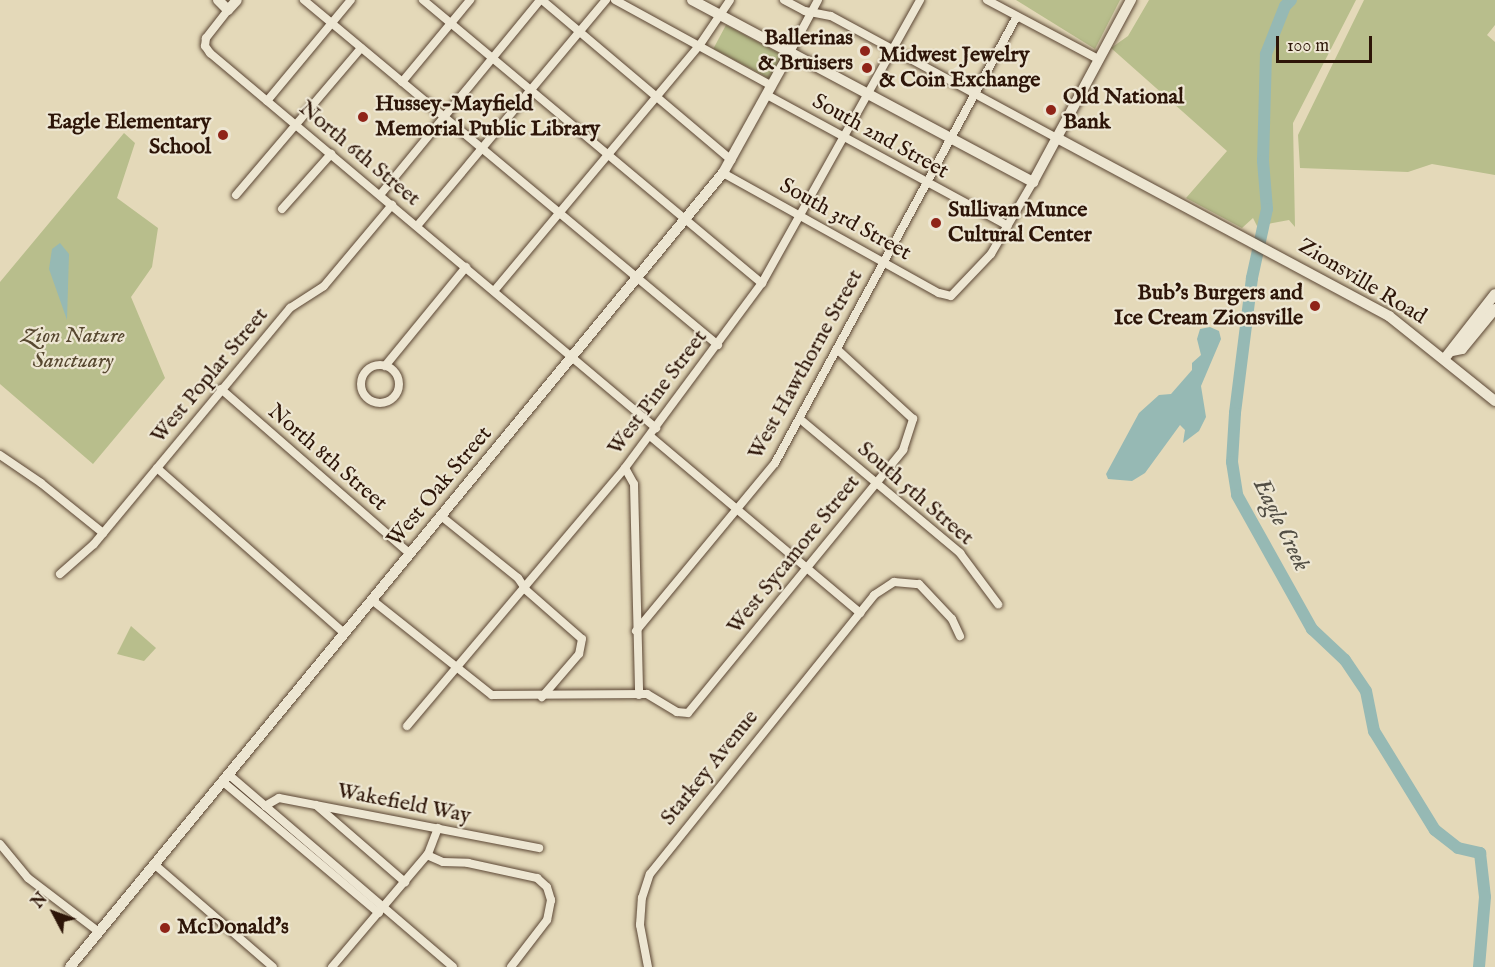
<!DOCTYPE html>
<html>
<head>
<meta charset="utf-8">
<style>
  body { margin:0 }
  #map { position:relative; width:1495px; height:967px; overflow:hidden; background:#e4d9b9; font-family:"IM FELL English",serif }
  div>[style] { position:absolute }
  .green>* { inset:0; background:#b8be8c; transform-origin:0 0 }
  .water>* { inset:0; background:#96b9b4 }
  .river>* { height:12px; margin:-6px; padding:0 6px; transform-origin:6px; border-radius:6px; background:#96b9b4 }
  .roads { filter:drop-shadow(0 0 2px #5b4634) drop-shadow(0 0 2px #5b4634) }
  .street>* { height:8px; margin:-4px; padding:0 4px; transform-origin:4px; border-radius:4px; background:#ede6d2 }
  .street>.ring { margin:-4px; padding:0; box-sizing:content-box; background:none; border:8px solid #ede6d2; border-radius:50% }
  .secondary>* { height:10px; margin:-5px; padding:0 5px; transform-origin:5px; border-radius:5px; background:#ede6d2 }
  .dots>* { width:16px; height:16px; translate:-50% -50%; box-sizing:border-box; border:3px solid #ede6d2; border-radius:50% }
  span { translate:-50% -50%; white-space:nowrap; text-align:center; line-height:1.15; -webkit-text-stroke:4.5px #ede6d2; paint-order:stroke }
  .poi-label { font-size:22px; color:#2d1508; font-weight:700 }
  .right { translate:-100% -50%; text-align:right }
  .left { translate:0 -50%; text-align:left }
  .street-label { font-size:22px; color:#2d1508 }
  .park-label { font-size:22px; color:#574830; font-style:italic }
  .water-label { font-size:24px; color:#524e44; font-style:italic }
  .north { position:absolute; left:24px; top:883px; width:60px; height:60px; -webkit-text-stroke:4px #ede6d2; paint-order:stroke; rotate:311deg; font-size:16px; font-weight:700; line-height:24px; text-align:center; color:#2d1508 }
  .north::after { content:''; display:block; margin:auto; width:21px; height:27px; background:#2d1508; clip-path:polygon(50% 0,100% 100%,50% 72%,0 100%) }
  .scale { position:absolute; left:1276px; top:36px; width:96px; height:27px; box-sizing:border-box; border:3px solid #2d1508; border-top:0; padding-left:8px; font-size:18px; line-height:21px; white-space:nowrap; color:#2d1508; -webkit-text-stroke:4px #ede6d2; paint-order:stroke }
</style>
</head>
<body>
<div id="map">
  <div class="green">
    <i style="clip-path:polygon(1016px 0,1120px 0,1095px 49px)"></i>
    <i style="clip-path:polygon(1149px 0,1356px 0,1293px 123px,1295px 227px,1289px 220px,1257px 226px,1253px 218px,1242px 228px,1186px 198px,1227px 151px,1111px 48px,1128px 36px)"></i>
    <i style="clip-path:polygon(1364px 0,1495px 0,1495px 25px,1487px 35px,1495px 42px,1495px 175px,1432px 164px,1408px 172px,1300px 168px,1298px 135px)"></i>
    <i style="left:726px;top:25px;width:64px;height:27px;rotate:28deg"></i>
    <i style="clip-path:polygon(124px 133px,135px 143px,117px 198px,158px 228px,152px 267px,131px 297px,165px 378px,93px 464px,0 384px,0 282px)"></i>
    <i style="clip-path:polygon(131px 626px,156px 648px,144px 661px,117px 654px)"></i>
  </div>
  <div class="water">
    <i style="clip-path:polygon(60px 243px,69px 254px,67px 320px,49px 269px,52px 249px)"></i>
    <i style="clip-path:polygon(1210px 327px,1219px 331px,1221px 339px,1201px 386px,1206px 417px,1199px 431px,1183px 443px,1185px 430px,1180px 425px,1145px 473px,1132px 481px,1108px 479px,1106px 474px,1139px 413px,1159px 395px,1171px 394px,1192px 370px,1192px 363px,1201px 355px,1197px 339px,1200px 329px)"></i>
  </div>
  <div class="river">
    <i style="left:1291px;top:0;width:8px;rotate:135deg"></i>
    <i style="left:1285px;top:6px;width:52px;rotate:111.6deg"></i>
    <i style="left:1266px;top:54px;width:107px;rotate:91.6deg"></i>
    <i style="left:1263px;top:161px;width:48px;rotate:85.2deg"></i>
    <i style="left:1267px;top:209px;width:71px;rotate:102.3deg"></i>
    <i style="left:1252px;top:278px;width:136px;rotate:97.2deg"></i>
    <i style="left:1235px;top:413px;width:49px;rotate:93.5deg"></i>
    <i style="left:1232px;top:462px;width:33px;rotate:81deg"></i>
    <i style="left:1237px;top:495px;width:154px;rotate:60.8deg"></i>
    <i style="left:1312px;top:629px;width:45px;rotate:43.2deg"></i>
    <i style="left:1345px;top:660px;width:37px;rotate:56deg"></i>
    <i style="left:1366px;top:691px;width:41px;rotate:78.7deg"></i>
    <i style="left:1374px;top:731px;width:116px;rotate:58.4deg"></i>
    <i style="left:1435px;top:830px;width:29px;rotate:38deg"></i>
    <i style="left:1458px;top:848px;width:23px;rotate:13deg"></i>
    <i style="left:1480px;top:853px;width:44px;rotate:83.5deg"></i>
    <i style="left:1485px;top:897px;width:70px;rotate:94.9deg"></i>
  </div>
  <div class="roads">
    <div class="street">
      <i style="left:304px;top:0;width:539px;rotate:39.81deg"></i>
      <i style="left:423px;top:0;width:442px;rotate:39.9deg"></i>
      <i style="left:542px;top:0;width:248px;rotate:40.2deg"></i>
      <i style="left:615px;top:0;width:179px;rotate:28.7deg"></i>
      <i style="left:784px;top:0;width:24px;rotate:28deg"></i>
      <i style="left:805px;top:11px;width:26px;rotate:11deg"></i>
      <i style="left:831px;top:16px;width:257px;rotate:28.4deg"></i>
      <i style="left:987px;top:0;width:126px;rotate:28deg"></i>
      <i style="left:228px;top:10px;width:36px;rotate:128deg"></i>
      <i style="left:206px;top:38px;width:8px;rotate:97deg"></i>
      <i style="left:205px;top:46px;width:9px;rotate:54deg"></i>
      <i style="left:210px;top:53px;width:583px;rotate:40.06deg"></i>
      <i style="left:790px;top:52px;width:59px;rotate:-61.7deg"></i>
      <i style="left:402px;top:82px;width:107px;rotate:-50.3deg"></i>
      <i style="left:767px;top:95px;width:274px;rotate:28.5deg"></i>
      <i style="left:267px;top:101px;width:131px;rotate:-50.3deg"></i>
      <i style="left:723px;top:173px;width:247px;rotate:29.1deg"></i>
      <i style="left:939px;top:293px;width:12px;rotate:14deg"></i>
      <i style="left:951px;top:296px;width:58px;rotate:-46.4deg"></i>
      <i style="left:991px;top:254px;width:83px;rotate:-59.7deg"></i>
      <i style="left:236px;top:195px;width:193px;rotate:-49.6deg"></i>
      <i style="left:380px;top:195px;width:252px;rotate:-50.6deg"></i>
      <i style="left:282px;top:209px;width:74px;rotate:-48.3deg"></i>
      <i style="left:417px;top:226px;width:295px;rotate:-50.1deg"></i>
      <i style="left:494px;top:291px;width:319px;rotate:-50.1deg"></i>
      <i style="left:699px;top:46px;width:55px;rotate:-56deg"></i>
      <i class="ring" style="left:361px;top:365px;width:30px;height:30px"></i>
      <i style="left:385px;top:366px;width:128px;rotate:-50.7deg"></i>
      <i style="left:221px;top:389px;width:251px;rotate:41.1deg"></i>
      <i style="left:800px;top:419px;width:209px;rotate:39.9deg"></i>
      <i style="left:960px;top:553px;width:64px;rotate:53.3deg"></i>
      <i style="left:650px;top:436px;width:275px;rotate:40.1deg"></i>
      <i style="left:0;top:455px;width:50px;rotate:34.3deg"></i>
      <i style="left:41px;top:483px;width:80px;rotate:38.9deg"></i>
      <i style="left:157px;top:468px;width:249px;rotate:41.4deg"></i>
      <i style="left:625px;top:468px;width:18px;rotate:61deg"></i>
      <i style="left:634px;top:484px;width:211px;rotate:88.6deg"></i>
      <i style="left:441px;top:516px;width:99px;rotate:38.8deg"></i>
      <i style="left:518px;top:578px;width:14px;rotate:56deg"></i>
      <i style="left:526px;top:590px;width:74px;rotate:41.2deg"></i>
      <i style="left:582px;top:639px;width:15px;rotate:101deg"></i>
      <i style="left:579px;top:654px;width:57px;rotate:130.7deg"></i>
      <i style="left:60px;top:574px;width:45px;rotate:-41.4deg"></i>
      <i style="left:94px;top:544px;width:307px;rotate:-50.3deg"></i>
      <i style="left:290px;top:308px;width:40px;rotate:-32.9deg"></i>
      <i style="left:324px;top:286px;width:106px;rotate:-50deg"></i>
      <i style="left:372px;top:600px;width:153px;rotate:38.4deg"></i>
      <i style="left:492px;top:695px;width:155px;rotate:-0.4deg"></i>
      <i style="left:647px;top:694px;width:35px;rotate:31deg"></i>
      <i style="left:677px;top:712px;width:11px;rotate:5deg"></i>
      <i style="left:688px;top:713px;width:340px;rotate:-50.7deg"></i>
      <i style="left:903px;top:450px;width:33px;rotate:-72deg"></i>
      <i style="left:913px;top:419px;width:102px;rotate:-137.4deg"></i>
      <i style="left:636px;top:631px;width:218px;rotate:-50.4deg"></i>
      <i style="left:775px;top:463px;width:508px;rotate:-61.57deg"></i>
      <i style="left:407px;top:726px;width:338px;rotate:-49.8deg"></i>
      <i style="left:625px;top:468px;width:230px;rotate:-53.5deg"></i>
      <i style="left:762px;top:283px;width:324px;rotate:-60.8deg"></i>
      <i style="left:228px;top:774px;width:296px;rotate:40.6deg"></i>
      <i style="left:222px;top:781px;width:205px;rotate:40.1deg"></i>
      <i style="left:316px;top:805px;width:118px;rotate:40.9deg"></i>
      <i style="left:265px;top:806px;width:16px;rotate:-30deg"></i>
      <i style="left:279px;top:798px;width:265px;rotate:10.9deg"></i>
      <i style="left:0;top:844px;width:44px;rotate:50.5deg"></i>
      <i style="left:28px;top:878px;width:89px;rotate:37.3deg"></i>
      <i style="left:427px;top:855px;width:17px;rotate:24deg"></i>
      <i style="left:443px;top:862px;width:25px;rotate:2deg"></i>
      <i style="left:468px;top:863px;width:71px;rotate:12.3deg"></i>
      <i style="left:537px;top:878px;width:13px;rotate:42deg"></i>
      <i style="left:547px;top:887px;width:14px;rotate:73deg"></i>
      <i style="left:551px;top:900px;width:20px;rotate:101deg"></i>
      <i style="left:547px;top:920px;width:59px;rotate:127.5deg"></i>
      <i style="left:154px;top:864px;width:157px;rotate:40.9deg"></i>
      <i style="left:332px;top:967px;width:148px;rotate:-49.7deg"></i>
      <i style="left:428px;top:854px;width:28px;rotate:-69deg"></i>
      <i style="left:648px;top:967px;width:43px;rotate:-100.8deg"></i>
      <i style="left:640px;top:925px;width:27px;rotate:-86deg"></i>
      <i style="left:642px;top:898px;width:25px;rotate:-72deg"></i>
      <i style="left:650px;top:874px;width:358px;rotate:-51.2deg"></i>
      <i style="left:874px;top:595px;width:24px;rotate:-33deg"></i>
      <i style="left:894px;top:582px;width:25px;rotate:5deg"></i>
      <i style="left:919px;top:584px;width:48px;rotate:46.7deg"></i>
      <i style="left:952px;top:619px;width:19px;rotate:65deg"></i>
    </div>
    <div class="secondary">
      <i style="left:218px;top:0;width:14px;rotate:45deg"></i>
      <i style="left:228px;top:10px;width:13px;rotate:-48deg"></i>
      <i style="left:692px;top:0;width:387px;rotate:28.1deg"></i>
      <i style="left:1033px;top:182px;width:207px;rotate:-61.7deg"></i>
      <i style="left:1057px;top:138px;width:377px;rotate:28.2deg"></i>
      <i style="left:1389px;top:316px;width:136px;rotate:38.7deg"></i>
      <i style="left:1452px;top:351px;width:10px;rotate:-11deg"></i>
      <i style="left:1462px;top:349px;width:52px;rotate:-50.5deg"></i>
      <i style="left:1445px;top:358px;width:81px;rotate:-52deg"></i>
      <i style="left:70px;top:967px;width:1028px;rotate:-50.57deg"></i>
      <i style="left:723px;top:173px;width:138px;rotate:-61deg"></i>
    </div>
  </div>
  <div class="dots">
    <i style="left:865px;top:51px;background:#8f2418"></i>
    <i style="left:867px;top:68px;background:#8f2418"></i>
    <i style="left:1051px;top:110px;background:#8f2418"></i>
    <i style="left:363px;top:117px;background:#8f2418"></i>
    <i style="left:223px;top:135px;background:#8f2418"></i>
    <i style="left:936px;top:223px;background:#8f2418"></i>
    <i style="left:1315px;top:306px;background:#8f2418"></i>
    <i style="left:165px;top:928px;background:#8f2418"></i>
  </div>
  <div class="poi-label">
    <span class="right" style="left:853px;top:51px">Ballerinas<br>&amp; Bruisers</span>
    <span class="left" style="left:879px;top:68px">Midwest Jewelry<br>&amp; Coin Exchange</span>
    <span class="left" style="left:1063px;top:110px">Old National<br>Bank</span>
    <span class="left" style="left:375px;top:117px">Hussey-Mayfield<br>Memorial Public Library</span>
    <span class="right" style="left:211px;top:135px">Eagle Elementary<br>School</span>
    <span class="left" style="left:948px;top:223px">Sullivan Munce<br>Cultural Center</span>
    <span class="right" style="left:1303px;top:306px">Bub's Burgers and<br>Ice Cream Zionsville</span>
    <span class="left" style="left:177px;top:928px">McDonald's</span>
  </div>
  <div class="street-label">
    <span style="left:880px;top:137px;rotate:29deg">South 2nd Street</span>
    <span style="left:359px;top:154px;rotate:40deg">North 6th Street</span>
    <span style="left:845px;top:220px;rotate:29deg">South 3rd Street</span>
    <span style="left:1362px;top:282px;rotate:31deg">Zionsville Road</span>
    <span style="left:806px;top:365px;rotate:-61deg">West Hawthorne Street</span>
    <span style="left:210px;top:376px;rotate:-50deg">West Poplar Street</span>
    <span style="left:658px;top:393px;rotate:-53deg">West Pine Street</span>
    <span style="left:327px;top:458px;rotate:41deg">North 8th Street</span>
    <span style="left:440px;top:487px;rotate:-50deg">West Oak Street</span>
    <span style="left:915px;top:494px;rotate:41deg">South 5th Street</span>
    <span style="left:794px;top:555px;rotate:-51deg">West Sycamore Street</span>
    <span style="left:710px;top:768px;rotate:-51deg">Starkey Avenue</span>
    <span style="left:404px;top:804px;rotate:11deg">Wakefield Way</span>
  </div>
  <div class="park-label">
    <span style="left:73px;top:349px">Zion Nature<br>Sanctuary</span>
  </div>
  <div class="water-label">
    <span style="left:1281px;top:525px;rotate:64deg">Eagle Creek</span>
  </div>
  <div class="north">N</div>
  <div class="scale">100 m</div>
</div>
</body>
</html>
